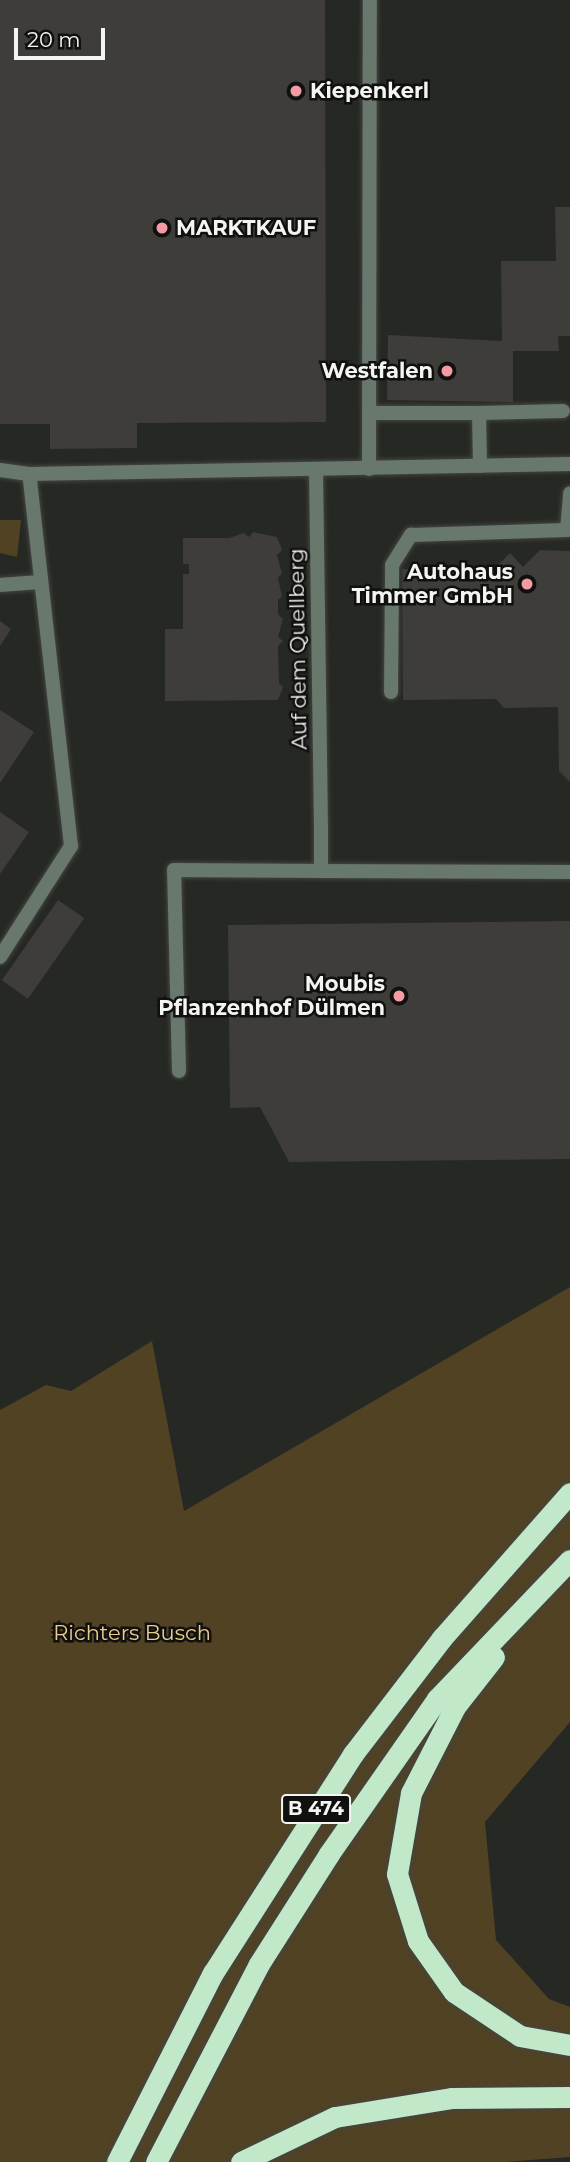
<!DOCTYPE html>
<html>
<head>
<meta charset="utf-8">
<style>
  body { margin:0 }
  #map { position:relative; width:570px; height:2162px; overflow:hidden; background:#262824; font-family:Montserrat,sans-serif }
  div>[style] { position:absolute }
  .green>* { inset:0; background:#514224 }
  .building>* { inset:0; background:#3e3d39; transform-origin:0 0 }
  .roads { filter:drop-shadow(0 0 2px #434541) drop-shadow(0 0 2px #434541) }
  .lane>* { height:14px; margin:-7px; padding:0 7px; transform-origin:7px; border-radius:7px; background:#68786c }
  .street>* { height:14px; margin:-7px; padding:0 7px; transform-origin:7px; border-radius:7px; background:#68786c }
  .highway>* { height:21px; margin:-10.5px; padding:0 10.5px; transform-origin:10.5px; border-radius:10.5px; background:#c2e8ca }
  .dots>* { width:19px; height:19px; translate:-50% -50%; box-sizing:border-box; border:4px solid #10110f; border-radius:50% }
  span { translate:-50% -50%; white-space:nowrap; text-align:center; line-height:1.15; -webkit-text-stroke:5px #10110f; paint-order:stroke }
  .shield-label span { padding:2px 5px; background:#10110f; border:2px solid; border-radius:5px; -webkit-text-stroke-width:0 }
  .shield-label { font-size:19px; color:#f3f5f2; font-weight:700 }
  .poi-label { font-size:21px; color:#f3f5f2; font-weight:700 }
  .left { translate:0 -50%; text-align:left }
  .right { translate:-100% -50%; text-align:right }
  .street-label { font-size:21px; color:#f3f5f2 }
  .park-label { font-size:21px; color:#eccb8e }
  .scale { position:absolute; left:14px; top:28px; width:91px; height:32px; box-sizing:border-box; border:4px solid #f3f5f2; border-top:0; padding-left:9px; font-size:21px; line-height:24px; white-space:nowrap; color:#f3f5f2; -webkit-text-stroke:5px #10110f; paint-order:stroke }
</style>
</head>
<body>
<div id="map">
  <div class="green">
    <i style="clip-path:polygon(0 520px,21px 520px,17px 557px,0 553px)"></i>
    <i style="clip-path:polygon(570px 1287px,570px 1722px,485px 1822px,496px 1940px,549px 1999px,570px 2007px,570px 2157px,506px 2162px,0 2162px,0 1410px,46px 1385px,71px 1391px,152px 1341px,184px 1511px)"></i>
  </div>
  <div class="building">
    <i style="clip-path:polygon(0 0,325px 0,326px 422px,137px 423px,137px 448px,50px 449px,50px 424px,0 424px)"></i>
    <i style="clip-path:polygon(555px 207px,570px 207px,570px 336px,558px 336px,559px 351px,513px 351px,513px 402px,387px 400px,388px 335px,502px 341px,501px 261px,556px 261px)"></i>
    <i style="clip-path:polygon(253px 532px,277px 537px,282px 550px,277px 555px,282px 573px,278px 578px,282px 596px,278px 600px,278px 614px,283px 619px,278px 637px,283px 641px,278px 646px,279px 683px,283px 687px,278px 700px,165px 701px,165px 629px,183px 629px,183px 574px,189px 574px,189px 564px,183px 564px,183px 538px,229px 538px,244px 533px,249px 537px)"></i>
    <i style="clip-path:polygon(540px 550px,570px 551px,570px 782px,559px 771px,558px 707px,504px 708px,496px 699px,403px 700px,402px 569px,494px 569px,510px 553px,523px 567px)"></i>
    <i style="clip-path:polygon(0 621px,11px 629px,0 646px)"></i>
    <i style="clip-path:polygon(0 710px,34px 732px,0 783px)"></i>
    <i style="clip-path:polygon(0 812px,29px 832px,0 874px)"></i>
    <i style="left:58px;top:900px;width:32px;height:98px;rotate:35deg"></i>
    <i style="clip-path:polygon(570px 921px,570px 1159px,289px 1162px,260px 1107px,230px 1108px,228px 925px)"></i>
  </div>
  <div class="roads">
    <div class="lane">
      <i style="left:369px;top:413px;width:110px"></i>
      <i style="left:479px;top:413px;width:53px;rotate:88.9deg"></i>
      <i style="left:479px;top:413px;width:84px;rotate:-1.4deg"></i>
      <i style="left:369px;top:469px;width:469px;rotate:-89.9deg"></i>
      <i style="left:0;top:585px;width:40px;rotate:-4.3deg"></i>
      <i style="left:391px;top:692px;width:127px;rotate:-89.5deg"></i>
      <i style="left:392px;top:565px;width:36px;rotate:-58deg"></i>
      <i style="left:411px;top:535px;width:156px;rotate:-1.8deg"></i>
      <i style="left:567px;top:530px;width:37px;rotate:-85deg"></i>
      <i style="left:321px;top:827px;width:44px;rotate:90deg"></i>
      <i style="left:321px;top:871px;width:249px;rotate:0.2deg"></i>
      <i style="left:0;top:957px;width:132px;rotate:-57.4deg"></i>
      <i style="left:71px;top:846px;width:374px;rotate:-96.4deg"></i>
      <i style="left:179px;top:1071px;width:201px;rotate:-91.4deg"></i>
      <i style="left:174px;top:870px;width:147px;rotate:0.4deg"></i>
    </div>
    <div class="street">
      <i style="left:0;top:470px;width:29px;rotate:8deg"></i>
      <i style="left:29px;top:474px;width:541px;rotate:-1.06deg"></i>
      <i style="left:316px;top:470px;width:357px;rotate:89.2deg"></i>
    </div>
    <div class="highway">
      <i style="left:494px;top:1657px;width:63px;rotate:128deg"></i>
      <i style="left:455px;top:1707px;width:97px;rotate:117.1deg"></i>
      <i style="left:411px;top:1793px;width:82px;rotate:99.8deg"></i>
      <i style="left:397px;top:1874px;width:70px;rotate:72.6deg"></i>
      <i style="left:418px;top:1941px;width:62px;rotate:54.8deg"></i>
      <i style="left:454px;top:1992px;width:79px;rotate:33.7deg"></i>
      <i style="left:520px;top:2036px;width:51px;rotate:10.2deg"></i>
      <i style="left:117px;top:2162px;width:212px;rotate:-63.1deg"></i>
      <i style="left:213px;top:1973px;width:260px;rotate:-57.4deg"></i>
      <i style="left:353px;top:1754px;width:146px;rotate:-52.5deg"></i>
      <i style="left:442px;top:1638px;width:193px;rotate:-48.6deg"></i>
      <i style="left:156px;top:2162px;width:223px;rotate:-62.5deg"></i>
      <i style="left:259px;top:1964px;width:130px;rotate:-57.5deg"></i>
      <i style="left:329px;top:1854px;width:189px;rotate:-55.1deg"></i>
      <i style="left:437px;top:1699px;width:192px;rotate:-46.3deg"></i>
      <i style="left:241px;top:2162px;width:104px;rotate:-25.6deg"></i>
      <i style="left:335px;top:2117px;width:119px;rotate:-9.2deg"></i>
      <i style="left:452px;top:2098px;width:118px;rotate:-0.5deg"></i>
    </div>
  </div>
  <div class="dots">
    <i style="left:296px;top:91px;background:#f49aa3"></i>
    <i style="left:162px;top:228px;background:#f49aa3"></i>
    <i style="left:447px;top:371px;background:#f49aa3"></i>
    <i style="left:527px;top:584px;background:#f49aa3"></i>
    <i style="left:399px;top:996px;background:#f49aa3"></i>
  </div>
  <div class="shield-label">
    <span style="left:316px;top:1809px">B 474</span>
  </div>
  <div class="poi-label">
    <span class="left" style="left:310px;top:91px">Kiepenkerl</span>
    <span class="left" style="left:176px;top:228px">MARKTKAUF</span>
    <span class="right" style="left:433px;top:371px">Westfalen</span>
    <span class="right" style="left:513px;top:584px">Autohaus<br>Timmer GmbH</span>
    <span class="right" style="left:385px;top:996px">Moubis<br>Pflanzenhof Dülmen</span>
  </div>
  <div class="street-label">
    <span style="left:298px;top:649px;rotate:-91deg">Auf dem Quellberg</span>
  </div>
  <div class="park-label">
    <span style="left:132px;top:1633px">Richters Busch</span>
  </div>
  <div class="scale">20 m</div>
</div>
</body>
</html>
